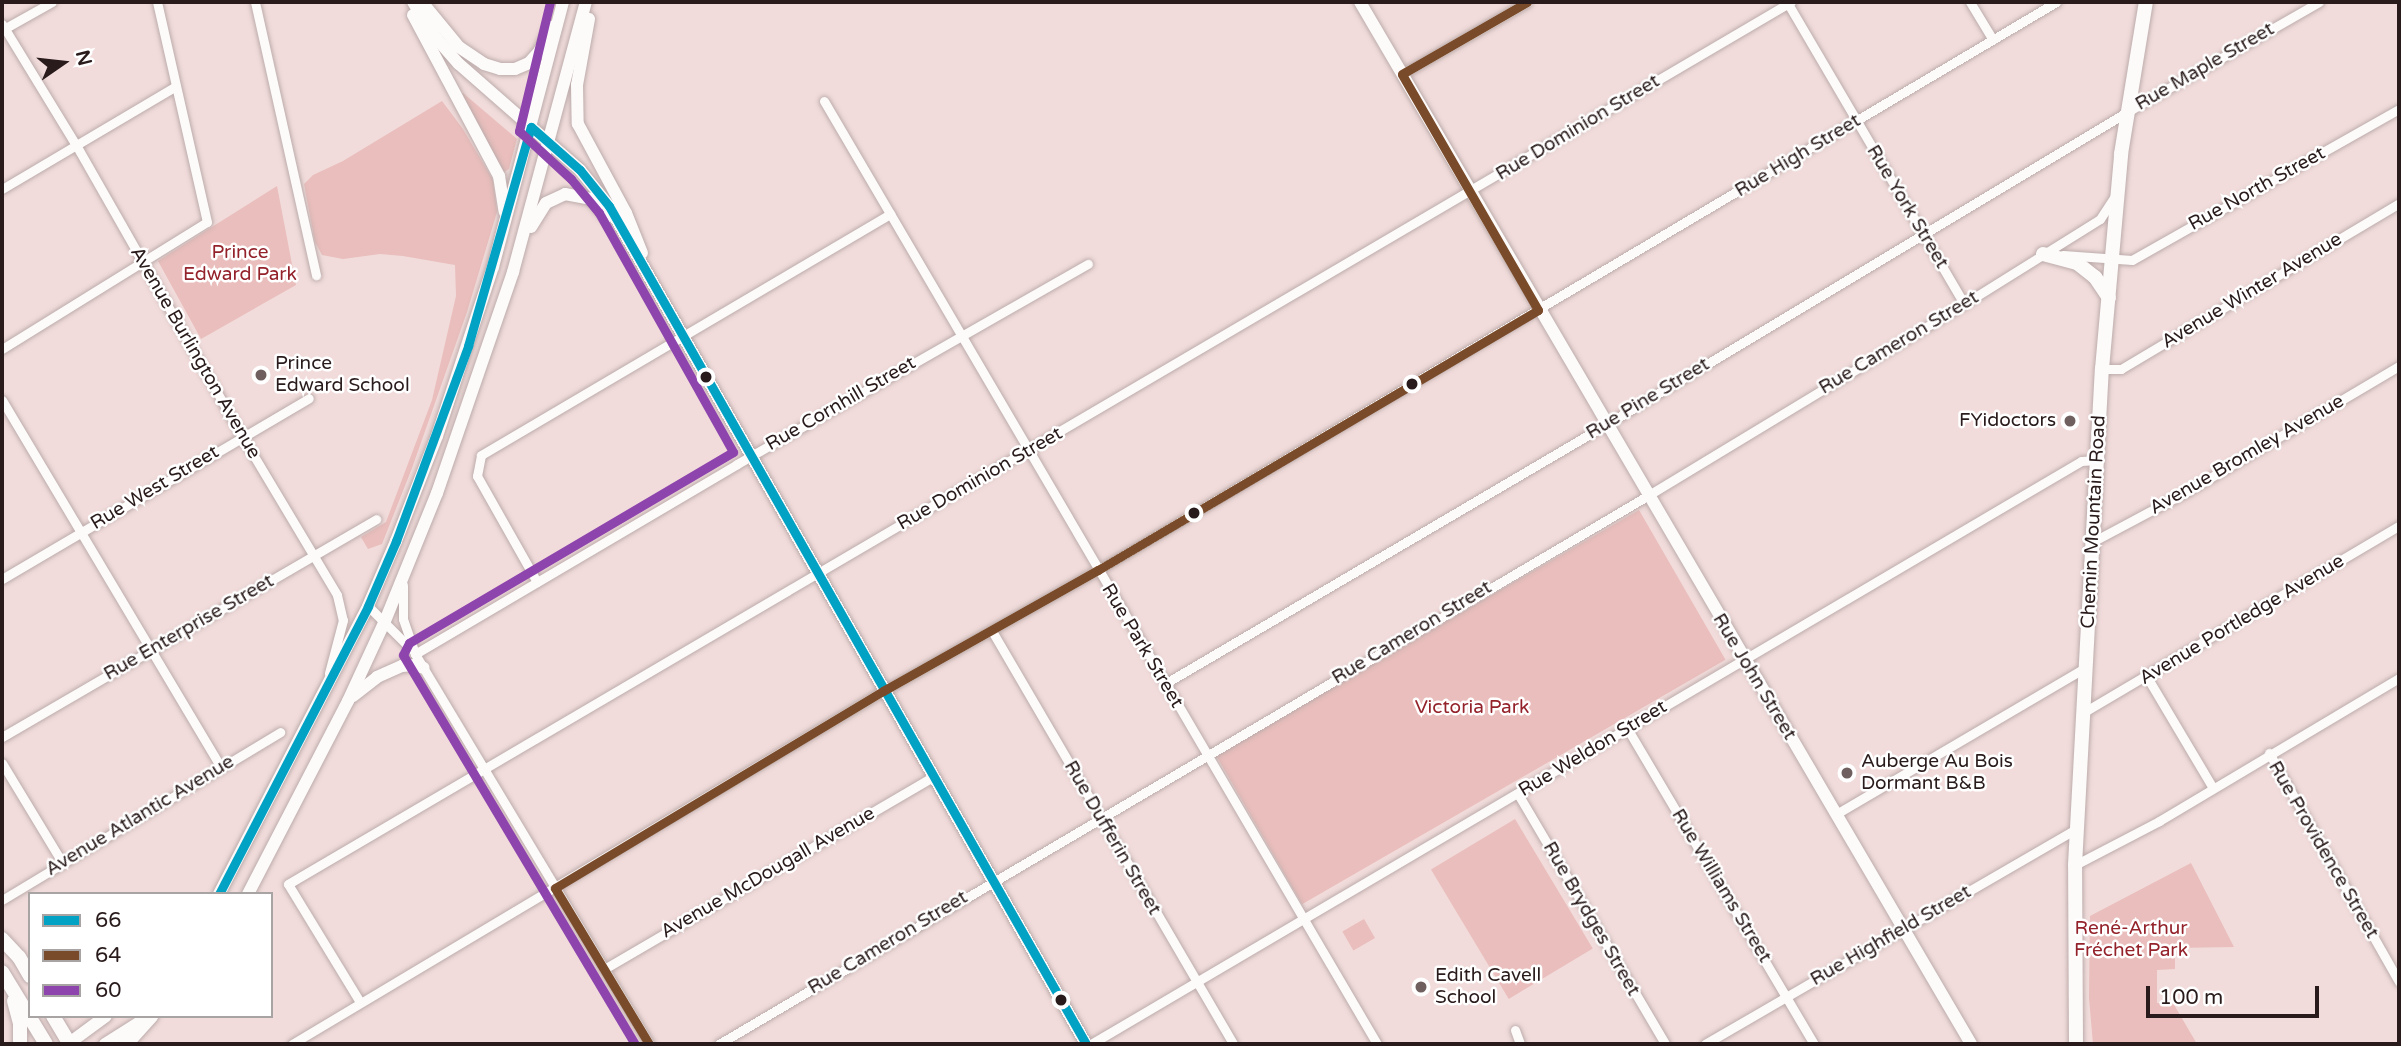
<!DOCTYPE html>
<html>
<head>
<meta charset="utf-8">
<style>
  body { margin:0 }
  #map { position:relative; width:2401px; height:1046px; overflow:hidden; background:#f1dcdb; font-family:"Varela Round",sans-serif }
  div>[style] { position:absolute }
  .green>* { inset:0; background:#e9bebc; transform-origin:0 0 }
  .roads { filter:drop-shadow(0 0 2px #bcacab) drop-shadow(0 0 2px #bcacab) }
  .street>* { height:9px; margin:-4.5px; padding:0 4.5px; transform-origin:4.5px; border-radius:4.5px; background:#fdfafa }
  .secondary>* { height:12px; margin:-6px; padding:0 6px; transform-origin:6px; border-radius:6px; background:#fdfafa }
  .primary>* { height:14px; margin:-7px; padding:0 7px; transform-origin:7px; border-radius:7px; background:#fdfafa }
  .bus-1>* { height:9px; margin:-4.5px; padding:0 4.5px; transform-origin:4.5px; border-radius:4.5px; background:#02a2c5 }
  .bus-2>* { height:9px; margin:-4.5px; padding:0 4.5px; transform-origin:4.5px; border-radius:4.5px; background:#7a4b2a }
  .bus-3>* { height:9px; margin:-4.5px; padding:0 4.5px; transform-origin:4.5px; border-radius:4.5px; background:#8e44ad }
  .dots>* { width:19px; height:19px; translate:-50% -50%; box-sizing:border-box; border:4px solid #fff; border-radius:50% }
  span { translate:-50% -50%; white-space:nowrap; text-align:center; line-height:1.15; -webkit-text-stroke:5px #fff; paint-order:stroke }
  .street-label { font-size:19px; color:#291b1b }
  .park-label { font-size:19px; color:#94222b }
  .poi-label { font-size:19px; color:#291b1b }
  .left { translate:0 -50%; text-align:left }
  .right { translate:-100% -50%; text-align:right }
  .frame { position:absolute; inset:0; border:4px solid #291b1b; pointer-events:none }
  .legend { position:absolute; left:28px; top:892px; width:245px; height:126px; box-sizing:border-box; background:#fff; border:2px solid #a9a4a4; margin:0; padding:9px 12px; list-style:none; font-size:21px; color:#291b1b }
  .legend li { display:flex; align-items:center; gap:14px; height:35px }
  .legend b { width:35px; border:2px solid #a9a4a4 }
  .north { position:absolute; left:28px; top:28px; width:70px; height:70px; -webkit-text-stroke:5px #fff; paint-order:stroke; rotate:76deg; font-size:19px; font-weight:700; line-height:28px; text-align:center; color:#291b1b }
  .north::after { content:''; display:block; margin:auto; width:24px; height:32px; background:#291b1b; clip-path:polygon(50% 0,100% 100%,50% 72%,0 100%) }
  .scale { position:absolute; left:2146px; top:986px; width:173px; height:32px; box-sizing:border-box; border:4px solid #291b1b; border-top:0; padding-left:9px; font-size:21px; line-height:24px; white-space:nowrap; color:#291b1b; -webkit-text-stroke:5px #fff; paint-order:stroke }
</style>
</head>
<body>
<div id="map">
  <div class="green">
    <i style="clip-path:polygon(463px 93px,517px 139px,509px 169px,504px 172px,460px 95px)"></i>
    <i style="clip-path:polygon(442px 101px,463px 129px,493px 180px,497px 212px,467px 312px,412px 468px,382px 544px,368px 549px,361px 537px,386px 522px,432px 400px,456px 296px,455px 265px,403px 256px,380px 254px,343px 259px,322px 255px,315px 242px,304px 184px,313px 175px,343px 161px)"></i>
    <i style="clip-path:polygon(277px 186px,296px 285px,201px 339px,158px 261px)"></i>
    <i style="left:1639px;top:510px;width:173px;height:489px;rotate:60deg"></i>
    <i style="left:1515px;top:819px;width:151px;height:98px;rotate:59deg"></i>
    <i style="clip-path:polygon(2191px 863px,2234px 947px,2175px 948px,2175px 969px,2157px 970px,2157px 1003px,2173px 1003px,2197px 1044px,2093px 1044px,2089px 998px,2090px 916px)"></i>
    <i style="left:1364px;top:919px;width:22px;height:25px;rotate:60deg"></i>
  </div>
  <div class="roads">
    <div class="street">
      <i style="left:255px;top:2px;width:280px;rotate:77.4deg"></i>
      <i style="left:1787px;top:2px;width:350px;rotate:59.6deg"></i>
      <i style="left:1970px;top:2px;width:44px;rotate:58.8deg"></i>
      <i style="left:2px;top:24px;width:142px;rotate:58.6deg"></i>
      <i style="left:76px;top:145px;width:335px;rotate:60.3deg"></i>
      <i style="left:242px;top:436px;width:185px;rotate:59.1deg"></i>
      <i style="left:337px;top:595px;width:26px;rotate:77deg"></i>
      <i style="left:343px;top:620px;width:55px;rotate:104.8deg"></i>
      <i style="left:2px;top:30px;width:57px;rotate:-29.2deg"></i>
      <i style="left:1402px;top:74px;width:144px;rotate:-29.9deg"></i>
      <i style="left:824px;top:101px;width:1093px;rotate:59.61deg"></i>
      <i style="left:2px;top:189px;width:202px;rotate:-30.6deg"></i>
      <i style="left:2063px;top:255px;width:69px;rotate:4.1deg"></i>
      <i style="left:2132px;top:260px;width:307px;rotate:-29.5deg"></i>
      <i style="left:2px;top:349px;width:241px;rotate:-31.8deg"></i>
      <i style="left:207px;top:222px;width:226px;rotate:-102.8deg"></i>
      <i style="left:2102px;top:369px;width:19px"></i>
      <i style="left:2121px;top:369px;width:324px;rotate:-30.8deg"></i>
      <i style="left:2px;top:400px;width:427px;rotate:59.2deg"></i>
      <i style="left:2094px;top:541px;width:104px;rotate:-28deg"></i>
      <i style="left:2186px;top:492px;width:247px;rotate:-30.6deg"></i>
      <i style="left:2px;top:579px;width:356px;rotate:-30.5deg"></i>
      <i style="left:537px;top:582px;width:122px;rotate:-119.5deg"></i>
      <i style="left:477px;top:476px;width:21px;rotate:-79deg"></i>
      <i style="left:481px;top:455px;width:475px;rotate:-30.5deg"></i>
      <i style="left:403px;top:585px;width:34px;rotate:90deg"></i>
      <i style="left:403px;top:619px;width:37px;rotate:71deg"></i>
      <i style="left:415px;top:654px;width:455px;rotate:59deg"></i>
      <i style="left:368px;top:606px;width:61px;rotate:45deg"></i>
      <i style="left:992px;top:631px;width:478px;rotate:59.7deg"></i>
      <i style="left:415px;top:654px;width:374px;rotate:-30.5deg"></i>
      <i style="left:737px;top:464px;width:404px;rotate:-29.7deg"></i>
      <i style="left:2147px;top:677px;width:129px;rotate:59.3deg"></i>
      <i style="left:1166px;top:683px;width:511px;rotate:-30.43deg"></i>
      <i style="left:1607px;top:424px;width:606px;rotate:-30.96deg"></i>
      <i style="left:2127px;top:112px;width:221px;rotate:-29.8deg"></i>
      <i style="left:2084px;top:712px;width:366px;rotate:-30.6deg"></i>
      <i style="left:1627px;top:728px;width:367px;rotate:59.4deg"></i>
      <i style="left:2px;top:737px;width:433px;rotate:-30.2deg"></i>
      <i style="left:2269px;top:753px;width:263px;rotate:60.4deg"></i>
      <i style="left:2px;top:763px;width:116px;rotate:58.8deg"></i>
      <i style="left:1518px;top:794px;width:290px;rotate:59.5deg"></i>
      <i style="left:1836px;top:814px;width:289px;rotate:-30.4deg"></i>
      <i style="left:2075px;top:865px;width:95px;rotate:-27.6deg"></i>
      <i style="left:2159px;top:821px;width:279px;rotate:-30.8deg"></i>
      <i style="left:2px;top:900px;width:325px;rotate:-31.1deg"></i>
      <i style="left:604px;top:969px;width:380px;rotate:-30.3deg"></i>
      <i style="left:360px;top:1002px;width:138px;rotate:-121.4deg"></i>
      <i style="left:288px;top:884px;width:1743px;rotate:-30.41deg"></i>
      <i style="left:1515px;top:1030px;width:15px;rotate:70deg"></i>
      <i style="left:292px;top:1044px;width:688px;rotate:-30.85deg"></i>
      <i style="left:883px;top:691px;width:247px;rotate:-29.4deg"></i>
      <i style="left:1098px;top:570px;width:1114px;rotate:-30.66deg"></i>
      <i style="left:719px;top:1044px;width:1078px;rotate:-30.56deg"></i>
      <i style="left:1647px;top:496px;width:371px;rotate:-31.2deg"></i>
      <i style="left:1964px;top:304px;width:160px;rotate:-32deg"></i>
      <i style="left:2100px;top:219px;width:27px;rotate:-57deg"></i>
      <i style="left:1091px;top:1044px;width:1149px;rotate:-30.49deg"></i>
      <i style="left:2081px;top:461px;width:17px;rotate:-3deg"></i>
      <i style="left:1705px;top:1044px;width:430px;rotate:-30.1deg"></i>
    </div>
    <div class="secondary">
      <i style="left:413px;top:2px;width:44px;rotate:57deg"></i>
      <i style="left:437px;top:39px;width:33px;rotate:49deg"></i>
      <i style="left:459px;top:64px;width:161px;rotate:41.2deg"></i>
      <i style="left:580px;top:170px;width:46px;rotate:51.1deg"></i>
      <i style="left:609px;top:206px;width:964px;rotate:60.35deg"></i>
      <i style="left:422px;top:2px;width:58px;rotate:50.6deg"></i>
      <i style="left:459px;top:47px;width:30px;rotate:34deg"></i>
      <i style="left:484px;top:64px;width:17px;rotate:17deg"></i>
      <i style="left:500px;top:69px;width:15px"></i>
      <i style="left:515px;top:69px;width:15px;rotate:-23deg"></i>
      <i style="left:529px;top:63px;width:15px;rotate:-48deg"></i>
      <i style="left:539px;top:52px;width:28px;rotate:-64deg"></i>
      <i style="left:1360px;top:2px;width:1208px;rotate:59.61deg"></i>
      <i style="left:413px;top:15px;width:183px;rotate:61.9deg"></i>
      <i style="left:499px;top:176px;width:36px;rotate:81deg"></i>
      <i style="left:589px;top:19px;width:67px;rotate:100.3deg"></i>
      <i style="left:577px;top:85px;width:39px;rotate:89deg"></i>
      <i style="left:578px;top:124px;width:101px;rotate:61.7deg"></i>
      <i style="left:626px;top:213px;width:43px;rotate:68.2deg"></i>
      <i style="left:531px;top:227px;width:28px;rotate:-58deg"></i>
      <i style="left:546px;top:203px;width:21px;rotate:-25deg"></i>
      <i style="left:565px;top:194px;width:26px;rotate:11deg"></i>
      <i style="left:591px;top:199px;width:24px;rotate:48deg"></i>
      <i style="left:353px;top:696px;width:31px;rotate:-38deg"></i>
      <i style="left:377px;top:677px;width:27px;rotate:-24deg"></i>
      <i style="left:402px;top:666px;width:13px;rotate:-4deg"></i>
      <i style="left:415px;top:665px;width:9px;rotate:18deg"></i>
      <i style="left:219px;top:894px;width:324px;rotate:-62.6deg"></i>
      <i style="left:368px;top:606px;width:71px;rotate:-66.7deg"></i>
      <i style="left:396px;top:541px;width:113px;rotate:-68.7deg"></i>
      <i style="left:437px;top:436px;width:178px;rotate:-71.7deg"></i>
      <i style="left:493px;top:267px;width:274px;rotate:-75.2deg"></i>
      <i style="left:248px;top:894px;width:217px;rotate:-62.6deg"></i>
      <i style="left:348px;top:701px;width:88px;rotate:-65.2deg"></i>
      <i style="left:385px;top:621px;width:138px;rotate:-67.9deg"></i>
      <i style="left:437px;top:493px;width:234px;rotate:-71deg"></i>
      <i style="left:513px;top:272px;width:280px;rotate:-74.9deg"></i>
      <i style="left:68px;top:1044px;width:47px;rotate:-36.4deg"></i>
      <i style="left:105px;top:1044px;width:45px;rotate:-32.3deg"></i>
    </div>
    <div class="primary">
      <i style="left:2043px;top:254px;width:35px;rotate:15deg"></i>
      <i style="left:2077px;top:263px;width:23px;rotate:38deg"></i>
      <i style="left:2095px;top:277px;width:25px;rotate:56deg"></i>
      <i style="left:2px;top:939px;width:25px;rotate:47deg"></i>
      <i style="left:19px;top:957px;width:22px;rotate:60deg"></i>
      <i style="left:2px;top:972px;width:84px;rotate:58.6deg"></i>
      <i style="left:14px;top:1001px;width:23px;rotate:75deg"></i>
      <i style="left:20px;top:1023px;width:21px;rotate:90deg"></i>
      <i style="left:53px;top:1016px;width:33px;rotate:59deg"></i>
      <i style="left:126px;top:1044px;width:38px;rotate:-48deg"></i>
      <i style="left:2076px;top:1044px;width:179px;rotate:-90.3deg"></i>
      <i style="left:2075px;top:865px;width:497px;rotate:-86.9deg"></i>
      <i style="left:2102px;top:369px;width:216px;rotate:-84.9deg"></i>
      <i style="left:2121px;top:154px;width:154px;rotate:-80.7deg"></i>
    </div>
  </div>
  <div class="bus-1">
    <i style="left:219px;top:894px;width:324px;rotate:-62.6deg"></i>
    <i style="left:368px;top:606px;width:71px;rotate:-66.7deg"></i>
    <i style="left:396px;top:541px;width:208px;rotate:-69.7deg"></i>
    <i style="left:468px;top:346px;width:228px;rotate:-74deg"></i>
    <i style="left:531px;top:127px;width:65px;rotate:41.3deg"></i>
    <i style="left:580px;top:170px;width:46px;rotate:51.1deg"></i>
    <i style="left:609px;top:206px;width:964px;rotate:60.35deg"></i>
  </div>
  <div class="bus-2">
    <i style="left:649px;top:1044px;width:182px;rotate:-121.1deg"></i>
    <i style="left:555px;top:888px;width:383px;rotate:-31deg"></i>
    <i style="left:883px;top:691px;width:247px;rotate:-29.4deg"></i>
    <i style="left:1098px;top:570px;width:511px;rotate:-30.58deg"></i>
    <i style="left:1538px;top:310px;width:272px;rotate:-120deg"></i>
    <i style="left:1402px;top:74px;width:144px;rotate:-29.9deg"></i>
  </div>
  <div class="bus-3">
    <i style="left:550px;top:2px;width:133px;rotate:103.5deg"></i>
    <i style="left:519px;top:131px;width:71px;rotate:42.7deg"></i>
    <i style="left:571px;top:179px;width:44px;rotate:50.5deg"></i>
    <i style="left:599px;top:213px;width:274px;rotate:60.7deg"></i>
    <i style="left:733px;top:452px;width:376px;rotate:149.5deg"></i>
    <i style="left:409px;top:643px;width:13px;rotate:117deg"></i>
    <i style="left:403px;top:655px;width:453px;rotate:59.2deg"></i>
  </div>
  <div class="dots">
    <i style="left:261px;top:375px;background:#6f5f5e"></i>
    <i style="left:706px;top:377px;background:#291b1b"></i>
    <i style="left:1412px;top:384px;background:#291b1b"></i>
    <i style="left:2070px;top:421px;background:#6f5f5e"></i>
    <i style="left:1194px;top:513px;background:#291b1b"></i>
    <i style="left:1847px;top:773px;background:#6f5f5e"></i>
    <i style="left:1421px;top:987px;background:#6f5f5e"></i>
    <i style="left:1061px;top:1000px;background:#291b1b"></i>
  </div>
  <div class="street-label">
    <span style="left:2205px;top:67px;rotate:-30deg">Rue Maple Street</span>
    <span style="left:1578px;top:128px;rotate:-31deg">Rue Dominion Street</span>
    <span style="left:1798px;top:156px;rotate:-31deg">Rue High Street</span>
    <span style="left:2257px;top:189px;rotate:-29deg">Rue North Street</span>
    <span style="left:1907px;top:207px;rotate:59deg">Rue York Street</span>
    <span style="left:2252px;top:291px;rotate:-31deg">Avenue Winter Avenue</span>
    <span style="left:1899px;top:343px;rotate:-31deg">Rue Cameron Street</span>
    <span style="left:195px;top:353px;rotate:60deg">Avenue Burlington Avenue</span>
    <span style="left:1648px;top:399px;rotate:-31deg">Rue Pine Street</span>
    <span style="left:841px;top:404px;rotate:-30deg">Rue Cornhill Street</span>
    <span style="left:2247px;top:455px;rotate:-30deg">Avenue Bromley Avenue</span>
    <span style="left:980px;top:479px;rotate:-30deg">Rue Dominion Street</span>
    <span style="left:155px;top:488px;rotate:-31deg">Rue West Street</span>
    <span style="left:2094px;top:522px;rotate:-87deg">Chemin Mountain Road</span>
    <span style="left:2242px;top:620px;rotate:-31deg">Avenue Portledge Avenue</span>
    <span style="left:189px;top:628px;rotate:-30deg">Rue Enterprise Street</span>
    <span style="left:1412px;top:633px;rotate:-31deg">Rue Cameron Street</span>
    <span style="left:1142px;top:646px;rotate:59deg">Rue Park Street</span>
    <span style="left:1754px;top:677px;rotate:59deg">Rue John Street</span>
    <span style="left:1593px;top:749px;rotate:-31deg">Rue Weldon Street</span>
    <span style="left:140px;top:816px;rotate:-31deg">Avenue Atlantic Avenue</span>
    <span style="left:1112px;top:838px;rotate:60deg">Rue Dufferin Street</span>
    <span style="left:2323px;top:850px;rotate:60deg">Rue Providence Street</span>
    <span style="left:768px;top:873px;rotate:-30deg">Avenue McDougall Avenue</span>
    <span style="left:1721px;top:886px;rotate:59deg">Rue Williams Street</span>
    <span style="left:1591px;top:919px;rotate:60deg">Rue Brydges Street</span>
    <span style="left:1891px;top:936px;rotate:-30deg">Rue Highfield Street</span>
    <span style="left:888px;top:943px;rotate:-31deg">Rue Cameron Street</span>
  </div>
  <div class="park-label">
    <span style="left:240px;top:264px">Prince<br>Edward Park</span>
    <span style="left:1472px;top:708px">Victoria Park</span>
    <span style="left:2131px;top:940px">René-Arthur<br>Fréchet Park</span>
  </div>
  <div class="poi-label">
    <span class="left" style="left:275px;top:375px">Prince<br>Edward School</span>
    <span class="right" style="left:2056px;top:421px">FYidoctors</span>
    <span class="left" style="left:1861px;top:773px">Auberge Au Bois<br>Dormant B&amp;B</span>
    <span class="left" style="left:1435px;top:987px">Edith Cavell<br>School</span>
  </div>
  <div class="frame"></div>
  <ul class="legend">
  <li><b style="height:9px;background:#02a2c5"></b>66</li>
  <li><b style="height:9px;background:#7a4b2a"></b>64</li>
  <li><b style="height:9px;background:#8e44ad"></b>60</li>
  </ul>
  <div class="north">N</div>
  <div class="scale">100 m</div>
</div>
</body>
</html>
